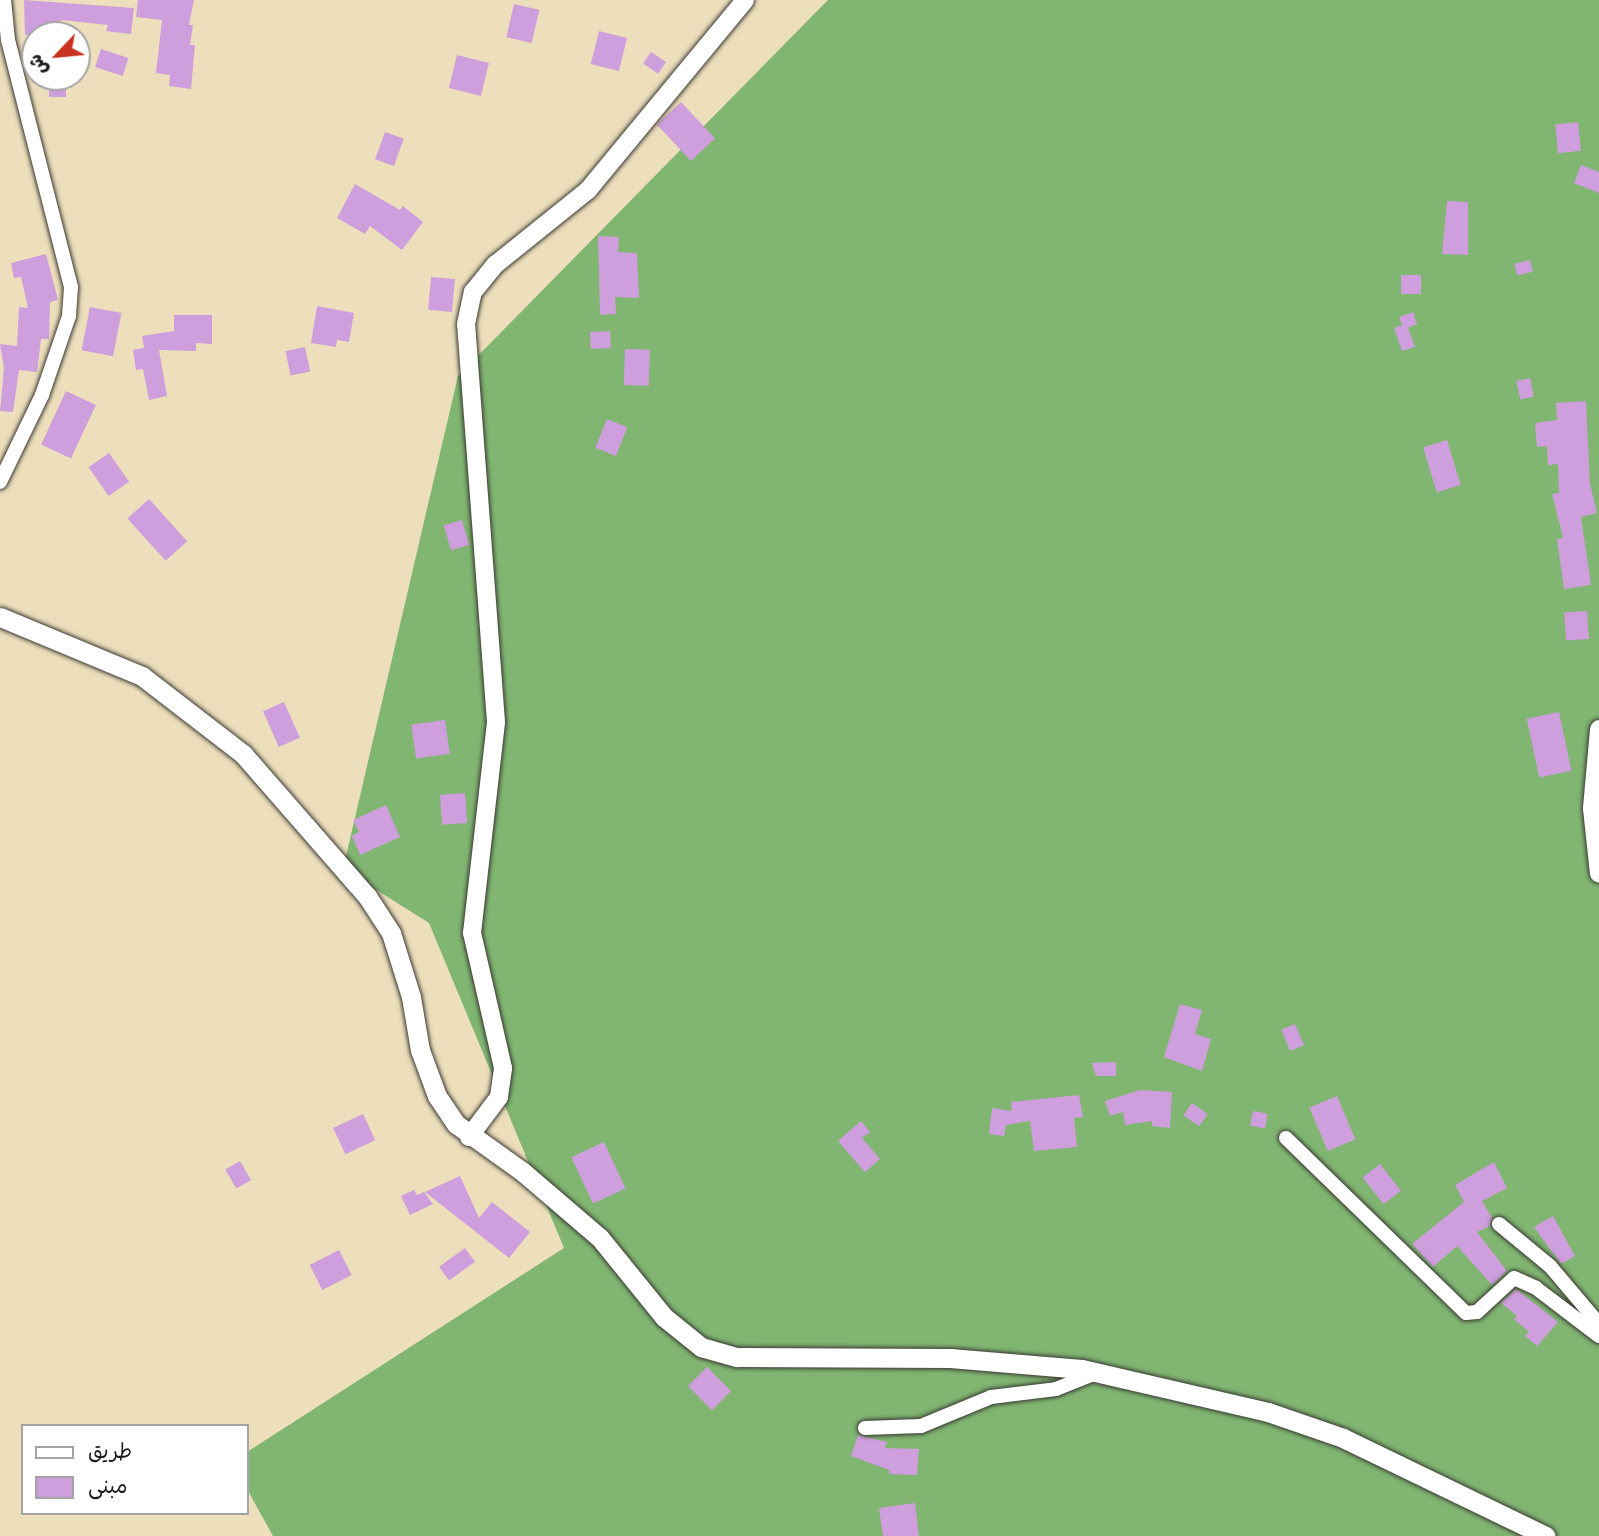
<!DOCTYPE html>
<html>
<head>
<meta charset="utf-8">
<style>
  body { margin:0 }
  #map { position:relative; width:1599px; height:1536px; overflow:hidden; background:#eddfbc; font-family:Kalam,"Playpen Sans Arabic",sans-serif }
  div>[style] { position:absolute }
  .forest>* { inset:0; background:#80b672 }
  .building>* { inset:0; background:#cf9edc; transform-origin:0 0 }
  .roads { filter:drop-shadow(0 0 2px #3b3934) drop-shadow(0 0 2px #3b3934) }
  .minor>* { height:14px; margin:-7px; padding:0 7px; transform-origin:7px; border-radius:7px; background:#fff }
  .tertiary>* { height:18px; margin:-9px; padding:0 9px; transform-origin:9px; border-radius:9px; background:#fff }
  .secondary>* { height:19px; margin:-9.5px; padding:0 9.5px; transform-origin:9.5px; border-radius:9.5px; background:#fff }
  span { translate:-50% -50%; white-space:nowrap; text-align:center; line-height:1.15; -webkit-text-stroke:5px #fff; paint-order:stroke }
  .legend { position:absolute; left:21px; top:1424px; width:228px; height:91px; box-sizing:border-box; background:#fff; border:2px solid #a4a4a4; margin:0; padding:9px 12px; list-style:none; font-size:21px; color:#1c1c1c }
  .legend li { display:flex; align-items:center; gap:14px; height:35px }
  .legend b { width:35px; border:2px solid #a4a4a4 }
  .north { position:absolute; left:21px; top:21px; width:70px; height:70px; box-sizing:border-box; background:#fff; border:2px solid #a4a4a4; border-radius:50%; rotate:244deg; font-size:19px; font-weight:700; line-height:28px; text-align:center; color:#1c1c1c }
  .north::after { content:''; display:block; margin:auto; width:24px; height:32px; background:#c8321e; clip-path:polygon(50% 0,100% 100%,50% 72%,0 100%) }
</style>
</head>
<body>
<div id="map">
  <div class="forest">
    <i style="clip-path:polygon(828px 0,1599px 0,1599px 1536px,273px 1536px,247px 1489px,247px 1452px,564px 1248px,429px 923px,343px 869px,458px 376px)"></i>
  </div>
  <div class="building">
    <i style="clip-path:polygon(24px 0,134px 8px,131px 34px,106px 31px,108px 25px,61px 20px,55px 35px,25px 35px)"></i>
    <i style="clip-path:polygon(138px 0,194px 0,189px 25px,193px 25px,190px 45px,195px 45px,191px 89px,169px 86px,170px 75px,156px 73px,162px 20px,136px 17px)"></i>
    <i style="left:514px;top:4px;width:26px;height:34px;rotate:13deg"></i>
    <i style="left:599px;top:31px;width:29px;height:34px;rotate:14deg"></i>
    <i style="left:101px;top:49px;width:29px;height:19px;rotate:18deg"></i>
    <i style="left:651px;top:52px;width:18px;height:14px;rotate:34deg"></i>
    <i style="left:457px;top:55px;width:33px;height:34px;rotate:14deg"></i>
    <i style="left:49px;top:77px;width:17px;height:20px"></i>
    <i style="left:681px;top:102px;width:50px;height:33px;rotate:47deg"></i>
    <i style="left:1578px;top:122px;width:29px;height:23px;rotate:84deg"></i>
    <i style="left:385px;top:132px;width:20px;height:29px;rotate:20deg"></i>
    <i style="clip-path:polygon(1581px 165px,1599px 172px,1599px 193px,1574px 183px)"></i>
    <i style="clip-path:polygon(355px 184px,400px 210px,403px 206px,423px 222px,402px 250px,370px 226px,365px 234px,337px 218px)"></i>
    <i style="clip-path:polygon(1447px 201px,1468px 202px,1468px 255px,1442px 254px)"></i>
    <i style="clip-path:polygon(598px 236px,619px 237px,618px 252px,637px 253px,639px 298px,615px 297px,616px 314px,600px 315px)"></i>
    <i style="clip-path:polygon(46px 254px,58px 300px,50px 302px,49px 339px,41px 339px,37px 372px,19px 370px,13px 412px,0 411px,4px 368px,0 344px,17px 346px,19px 307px,28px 308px,21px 277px,14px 278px,11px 263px)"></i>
    <i style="left:1530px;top:260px;width:12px;height:16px;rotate:76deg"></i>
    <i style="left:1401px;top:275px;width:20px;height:19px"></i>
    <i style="left:431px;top:277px;width:24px;height:33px;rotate:5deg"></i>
    <i style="clip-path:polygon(317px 306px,354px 313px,349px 342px,337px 340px,336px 347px,311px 343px)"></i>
    <i style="left:90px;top:307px;width:32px;height:44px;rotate:11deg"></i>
    <i style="clip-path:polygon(1413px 312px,1417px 324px,1408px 328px,1415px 347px,1402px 351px,1394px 328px,1402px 325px,1399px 317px)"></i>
    <i style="clip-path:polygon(174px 315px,212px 315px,212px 344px,196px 343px,196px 351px,159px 350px,167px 396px,149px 400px,143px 369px,136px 370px,133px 350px,144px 348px,142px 336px,174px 331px)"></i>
    <i style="left:610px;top:331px;width:17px;height:20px;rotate:87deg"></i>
    <i style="left:305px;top:347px;width:25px;height:20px;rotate:78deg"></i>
    <i style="left:625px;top:349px;width:25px;height:36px;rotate:2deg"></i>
    <i style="left:1530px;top:378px;width:19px;height:14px;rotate:78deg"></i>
    <i style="left:66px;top:391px;width:33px;height:59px;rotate:25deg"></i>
    <i style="clip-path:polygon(1586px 401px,1590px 484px,1597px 513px,1581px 517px,1591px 585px,1564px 589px,1557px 539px,1563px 538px,1552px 494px,1559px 493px,1558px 464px,1548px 465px,1547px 446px,1537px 447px,1535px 423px,1557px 420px,1556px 403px)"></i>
    <i style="left:607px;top:419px;width:22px;height:31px;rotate:22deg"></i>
    <i style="left:1447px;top:440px;width:47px;height:25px;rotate:73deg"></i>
    <i style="left:109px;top:453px;width:35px;height:25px;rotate:55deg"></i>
    <i style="left:149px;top:499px;width:57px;height:29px;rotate:48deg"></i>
    <i style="left:462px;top:520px;width:26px;height:19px;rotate:74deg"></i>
    <i style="left:1587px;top:611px;width:28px;height:23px;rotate:86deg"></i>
    <i style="left:284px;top:702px;width:39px;height:23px;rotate:66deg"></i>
    <i style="left:1559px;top:712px;width:60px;height:33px;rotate:78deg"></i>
    <i style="left:445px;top:720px;width:34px;height:34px;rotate:82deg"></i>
    <i style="left:465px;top:793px;width:30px;height:25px;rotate:86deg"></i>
    <i style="clip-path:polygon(386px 805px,400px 837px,360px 855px,352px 836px,359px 832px,353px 820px)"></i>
    <i style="clip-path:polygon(1180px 1004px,1202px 1010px,1195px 1034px,1211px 1039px,1202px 1071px,1164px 1057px)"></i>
    <i style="left:1295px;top:1024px;width:23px;height:15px;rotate:67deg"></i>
    <i style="clip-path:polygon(1116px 1062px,1116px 1076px,1096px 1076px,1092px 1063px)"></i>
    <i style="clip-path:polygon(1140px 1090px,1172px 1092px,1170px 1128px,1152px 1126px,1152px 1121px,1125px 1125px,1123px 1112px,1110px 1116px,1105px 1101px)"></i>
    <i style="clip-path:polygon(1079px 1095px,1083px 1117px,1074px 1118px,1077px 1147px,1034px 1151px,1030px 1121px,1006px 1125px,1004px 1136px,989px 1134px,992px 1108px,1012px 1111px,1011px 1102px)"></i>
    <i style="left:1337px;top:1096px;width:47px;height:30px;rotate:67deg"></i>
    <i style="left:1192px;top:1103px;width:19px;height:15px;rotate:35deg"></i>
    <i style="left:1253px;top:1111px;width:15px;height:15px;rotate:11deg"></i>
    <i style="left:363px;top:1114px;width:29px;height:33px;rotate:65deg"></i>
    <i style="clip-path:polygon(861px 1121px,870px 1132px,862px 1138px,880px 1159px,865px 1172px,838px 1141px)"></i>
    <i style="left:604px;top:1142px;width:51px;height:36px;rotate:65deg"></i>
    <i style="left:240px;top:1161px;width:22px;height:17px;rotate:60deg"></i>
    <i style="clip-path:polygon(1494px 1162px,1507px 1188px,1482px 1201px,1492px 1218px,1490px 1226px,1477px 1232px,1507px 1271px,1492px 1285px,1457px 1246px,1433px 1267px,1412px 1244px,1464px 1202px,1455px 1185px)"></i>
    <i style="left:1380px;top:1164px;width:34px;height:22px;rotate:52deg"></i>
    <i style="clip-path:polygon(460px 1176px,479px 1218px,492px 1202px,530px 1232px,509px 1258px,425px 1192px)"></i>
    <i style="clip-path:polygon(414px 1190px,417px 1195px,424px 1192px,433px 1204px,410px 1215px,401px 1196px)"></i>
    <i style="clip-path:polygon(1553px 1216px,1575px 1256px,1561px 1264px,1534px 1227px)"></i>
    <i style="left:465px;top:1248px;width:17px;height:32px;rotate:54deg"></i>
    <i style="left:339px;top:1250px;width:28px;height:33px;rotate:63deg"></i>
    <i style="clip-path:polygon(1516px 1289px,1558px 1322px,1537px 1346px,1525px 1336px,1529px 1332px,1514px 1319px,1517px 1316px,1501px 1303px)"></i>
    <i style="left:707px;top:1367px;width:34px;height:27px;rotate:45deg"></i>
    <i style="clip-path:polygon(858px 1435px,887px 1442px,885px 1448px,919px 1449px,917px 1475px,889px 1474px,889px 1470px,851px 1456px)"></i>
    <i style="clip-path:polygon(915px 1503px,919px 1536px,883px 1536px,879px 1508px)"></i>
  </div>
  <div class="roads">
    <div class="minor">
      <i style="left:0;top:482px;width:97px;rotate:-64.2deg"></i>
      <i style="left:42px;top:395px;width:83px;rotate:-71.1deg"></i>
      <i style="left:69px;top:316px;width:29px;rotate:-86deg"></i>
      <i style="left:71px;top:287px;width:255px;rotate:-104.3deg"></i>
      <i style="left:8px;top:40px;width:40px;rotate:-95.7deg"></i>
      <i style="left:1286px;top:1138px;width:251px;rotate:44.2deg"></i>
      <i style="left:1466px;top:1313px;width:11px;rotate:-5deg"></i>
      <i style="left:1477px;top:1312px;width:50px;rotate:-42.6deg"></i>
      <i style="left:1514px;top:1278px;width:24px;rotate:24deg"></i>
      <i style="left:1536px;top:1288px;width:79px;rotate:37.3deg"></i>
      <i style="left:1499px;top:1224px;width:66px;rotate:39.5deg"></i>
      <i style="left:1550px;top:1266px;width:76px;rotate:49.8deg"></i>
      <i style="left:865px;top:1428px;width:56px;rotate:-2deg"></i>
      <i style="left:921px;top:1426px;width:76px;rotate:-22.5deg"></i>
      <i style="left:991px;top:1397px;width:65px;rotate:-7deg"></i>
      <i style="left:1056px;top:1389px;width:45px;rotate:-22deg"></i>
    </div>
    <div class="tertiary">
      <i style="left:469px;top:1137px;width:50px;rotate:-53.1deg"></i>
      <i style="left:499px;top:1097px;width:29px;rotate:-82deg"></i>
      <i style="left:503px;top:1068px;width:139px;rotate:-102.9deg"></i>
      <i style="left:472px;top:933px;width:212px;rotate:-83.5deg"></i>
      <i style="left:496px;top:722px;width:399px;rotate:-94.3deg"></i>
      <i style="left:466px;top:324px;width:33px;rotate:-78deg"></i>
      <i style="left:473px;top:292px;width:36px;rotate:-51deg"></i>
      <i style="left:496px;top:264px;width:118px;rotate:-38.8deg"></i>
      <i style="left:588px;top:190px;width:246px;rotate:-50.4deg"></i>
    </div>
    <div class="secondary">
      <i style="left:0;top:617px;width:154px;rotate:22.6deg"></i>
      <i style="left:142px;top:676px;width:128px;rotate:37.7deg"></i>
      <i style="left:243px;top:754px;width:189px;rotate:48.9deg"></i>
      <i style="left:367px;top:896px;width:44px;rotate:57deg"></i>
      <i style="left:391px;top:933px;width:67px;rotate:72.6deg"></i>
      <i style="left:411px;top:997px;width:54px;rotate:80.4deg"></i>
      <i style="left:420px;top:1050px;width:49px;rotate:69.7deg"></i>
      <i style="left:437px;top:1096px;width:34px;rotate:56deg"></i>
      <i style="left:456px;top:1124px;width:82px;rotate:35.6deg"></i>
      <i style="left:523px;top:1172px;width:101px;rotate:40.6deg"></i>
      <i style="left:600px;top:1238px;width:102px;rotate:51deg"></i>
      <i style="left:664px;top:1317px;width:48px;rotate:39deg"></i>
      <i style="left:701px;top:1347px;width:37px;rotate:16deg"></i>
      <i style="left:737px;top:1357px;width:213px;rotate:0.3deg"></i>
      <i style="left:950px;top:1358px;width:132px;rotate:4.8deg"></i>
      <i style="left:1082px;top:1369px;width:191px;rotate:13deg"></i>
      <i style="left:1268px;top:1412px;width:79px;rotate:19.1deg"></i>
      <i style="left:1343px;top:1438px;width:225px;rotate:25.8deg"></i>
      <i style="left:1599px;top:729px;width:79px;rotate:95.1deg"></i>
      <i style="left:1592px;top:808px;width:65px;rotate:83.9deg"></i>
    </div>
  </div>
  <ul class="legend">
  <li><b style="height:9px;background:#fff"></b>طريق</li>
  <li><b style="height:19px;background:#cf9edc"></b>مبنى</li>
  </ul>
  <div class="north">ش</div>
</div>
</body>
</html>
